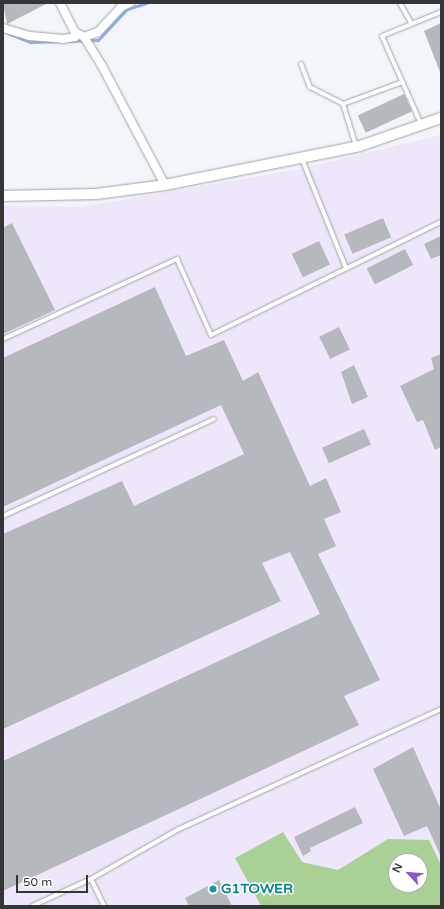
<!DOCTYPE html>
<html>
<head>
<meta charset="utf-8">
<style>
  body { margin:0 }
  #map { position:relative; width:444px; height:909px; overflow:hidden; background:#f2f5f9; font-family:"Varela Round",sans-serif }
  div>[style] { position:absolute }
  .industrial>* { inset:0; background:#eee7fc }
  .forest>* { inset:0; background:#a9d095 }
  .stream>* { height:3px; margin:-1.5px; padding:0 1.5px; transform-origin:1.5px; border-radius:1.5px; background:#8faee7 }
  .building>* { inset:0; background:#b5b8bc; transform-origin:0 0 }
  .roads { filter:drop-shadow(0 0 1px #a1a4a7) drop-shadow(0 0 1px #a1a4a7) }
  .service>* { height:4px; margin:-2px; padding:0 2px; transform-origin:2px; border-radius:2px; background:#fff }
  .minor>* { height:8px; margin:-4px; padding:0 4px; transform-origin:4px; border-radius:4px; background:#fff }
  .tertiary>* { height:10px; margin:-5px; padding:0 5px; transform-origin:5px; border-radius:5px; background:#fff }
  .dots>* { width:11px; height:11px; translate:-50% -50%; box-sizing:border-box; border:2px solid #fff; border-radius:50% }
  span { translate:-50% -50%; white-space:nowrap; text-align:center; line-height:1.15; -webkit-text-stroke:3px #fff; paint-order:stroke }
  .culture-label { font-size:14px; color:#0d838f; font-weight:700 }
  .left { translate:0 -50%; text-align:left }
  .frame { position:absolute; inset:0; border:4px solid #343536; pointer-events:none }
  .north { position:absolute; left:388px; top:853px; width:40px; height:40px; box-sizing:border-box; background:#fff; border:1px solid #aeaeaf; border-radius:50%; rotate:296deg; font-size:11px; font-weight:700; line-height:16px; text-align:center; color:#343536 }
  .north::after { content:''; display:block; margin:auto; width:14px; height:18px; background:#9055cc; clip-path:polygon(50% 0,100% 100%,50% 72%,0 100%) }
  .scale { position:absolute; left:16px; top:875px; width:72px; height:18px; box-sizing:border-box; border:2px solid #343536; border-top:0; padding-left:5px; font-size:12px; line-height:14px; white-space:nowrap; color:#343536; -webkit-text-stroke:3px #fff; paint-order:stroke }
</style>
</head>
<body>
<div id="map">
  <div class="industrial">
    <i style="clip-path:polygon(evenodd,441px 135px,441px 906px,3px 906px,3px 205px,81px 207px,304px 168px,441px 135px,396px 861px,420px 861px,420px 885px,396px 885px,396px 861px)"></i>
  </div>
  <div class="forest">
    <i style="clip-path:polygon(evenodd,283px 832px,302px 862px,338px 870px,388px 839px,429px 840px,441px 865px,441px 906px,261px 906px,235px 858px,283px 832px,396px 861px,420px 861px,420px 885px,396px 885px,396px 861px)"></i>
  </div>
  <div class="stream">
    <i style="left:8px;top:33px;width:24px;rotate:22deg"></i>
    <i style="left:30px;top:42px;width:68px;rotate:-1.7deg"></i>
    <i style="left:98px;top:40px;width:42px;rotate:-46.9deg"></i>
    <i style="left:127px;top:9px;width:21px;rotate:-17deg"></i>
  </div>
  <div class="building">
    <i style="clip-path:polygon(3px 3px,48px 3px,7px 24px)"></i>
    <i style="clip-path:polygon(441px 23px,441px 72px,440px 72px,424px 31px)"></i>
    <i style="left:404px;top:94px;width:19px;height:51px;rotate:65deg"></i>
    <i style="left:383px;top:218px;width:21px;height:42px;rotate:67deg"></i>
    <i style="clip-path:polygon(12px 223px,55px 310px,3px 334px,3px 228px)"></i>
    <i style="clip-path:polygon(441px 236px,441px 255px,431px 259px,424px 244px)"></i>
    <i style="left:319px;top:241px;width:26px;height:30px;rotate:65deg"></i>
    <i style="left:405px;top:249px;width:18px;height:43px;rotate:63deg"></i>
    <i style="clip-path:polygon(155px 287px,186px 356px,224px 340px,243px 381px,258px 372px,310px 486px,326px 478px,341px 512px,324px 519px,336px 546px,318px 554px,380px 680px,344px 696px,359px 725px,3px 891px,3px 761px,320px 614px,290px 552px,262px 563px,281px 601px,3px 729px,3px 534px,122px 481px,134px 506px,244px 454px,221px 405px,3px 507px,3px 358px)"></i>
    <i style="left:339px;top:327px;width:25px;height:22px;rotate:64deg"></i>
    <i style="clip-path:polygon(441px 354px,441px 447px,435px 450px,423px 420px,417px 422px,400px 386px,434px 369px,431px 358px)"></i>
    <i style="clip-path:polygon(354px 365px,368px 397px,352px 404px,341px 372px)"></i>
    <i style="left:364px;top:429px;width:17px;height:46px;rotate:66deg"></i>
    <i style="clip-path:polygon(413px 747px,441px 810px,441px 857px,427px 826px,404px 836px,373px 769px)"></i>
    <i style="clip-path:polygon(355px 807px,363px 823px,310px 848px,311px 851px,303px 856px,294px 837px)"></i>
    <i style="clip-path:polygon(219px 880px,232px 906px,189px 906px,185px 898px)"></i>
  </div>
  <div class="roads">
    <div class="service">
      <i style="left:400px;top:3px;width:23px;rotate:61deg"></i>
      <i style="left:301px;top:64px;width:25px;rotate:69deg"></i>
      <i style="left:310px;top:87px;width:37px;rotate:27deg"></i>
      <i style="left:343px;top:104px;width:44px;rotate:72.8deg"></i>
      <i style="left:343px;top:104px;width:63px;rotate:-20.4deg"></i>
      <i style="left:421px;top:124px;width:96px;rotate:-113.9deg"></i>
      <i style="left:382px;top:36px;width:64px;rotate:-22.1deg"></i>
      <i style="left:302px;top:159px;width:118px;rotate:68deg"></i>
      <i style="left:3px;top:339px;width:192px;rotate:-24.7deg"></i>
      <i style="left:177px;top:259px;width:83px;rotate:65.9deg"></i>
      <i style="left:211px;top:335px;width:256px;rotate:-26.2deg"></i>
      <i style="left:3px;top:516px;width:232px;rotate:-24.7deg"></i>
      <i style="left:91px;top:879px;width:30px;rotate:64deg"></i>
      <i style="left:32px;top:906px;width:65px;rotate:-24.6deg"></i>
      <i style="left:91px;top:879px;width:101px;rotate:-29.6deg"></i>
      <i style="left:179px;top:829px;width:288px;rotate:-24.6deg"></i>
    </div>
    <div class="minor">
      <i style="left:60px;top:3px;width:33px;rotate:63deg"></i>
      <i style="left:75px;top:32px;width:10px;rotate:29deg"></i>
      <i style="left:84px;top:37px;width:34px;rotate:58deg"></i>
      <i style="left:102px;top:66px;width:135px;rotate:62.1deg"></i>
      <i style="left:3px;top:28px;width:28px;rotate:17deg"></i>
      <i style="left:30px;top:36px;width:33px;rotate:5deg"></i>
      <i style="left:63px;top:39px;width:12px;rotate:-9deg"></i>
      <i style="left:75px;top:37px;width:4px;rotate:-63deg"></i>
      <i style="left:84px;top:37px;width:15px;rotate:-20deg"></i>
      <i style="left:98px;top:32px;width:34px;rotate:-47deg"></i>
      <i style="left:121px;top:7px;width:10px;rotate:-24deg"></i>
    </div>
    <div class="tertiary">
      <i style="left:3px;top:196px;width:93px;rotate:-1.2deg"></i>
      <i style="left:96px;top:194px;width:70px;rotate:-7.4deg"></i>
      <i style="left:165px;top:185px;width:199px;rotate:-11.3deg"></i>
      <i style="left:360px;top:146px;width:86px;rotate:-19.1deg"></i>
    </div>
  </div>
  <div class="dots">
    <i style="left:213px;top:889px;background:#0f9aa8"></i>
  </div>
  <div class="culture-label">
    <span class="left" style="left:221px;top:889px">G1TOWER</span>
  </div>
  <div class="frame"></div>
  <div class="north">N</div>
  <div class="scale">50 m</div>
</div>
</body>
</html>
